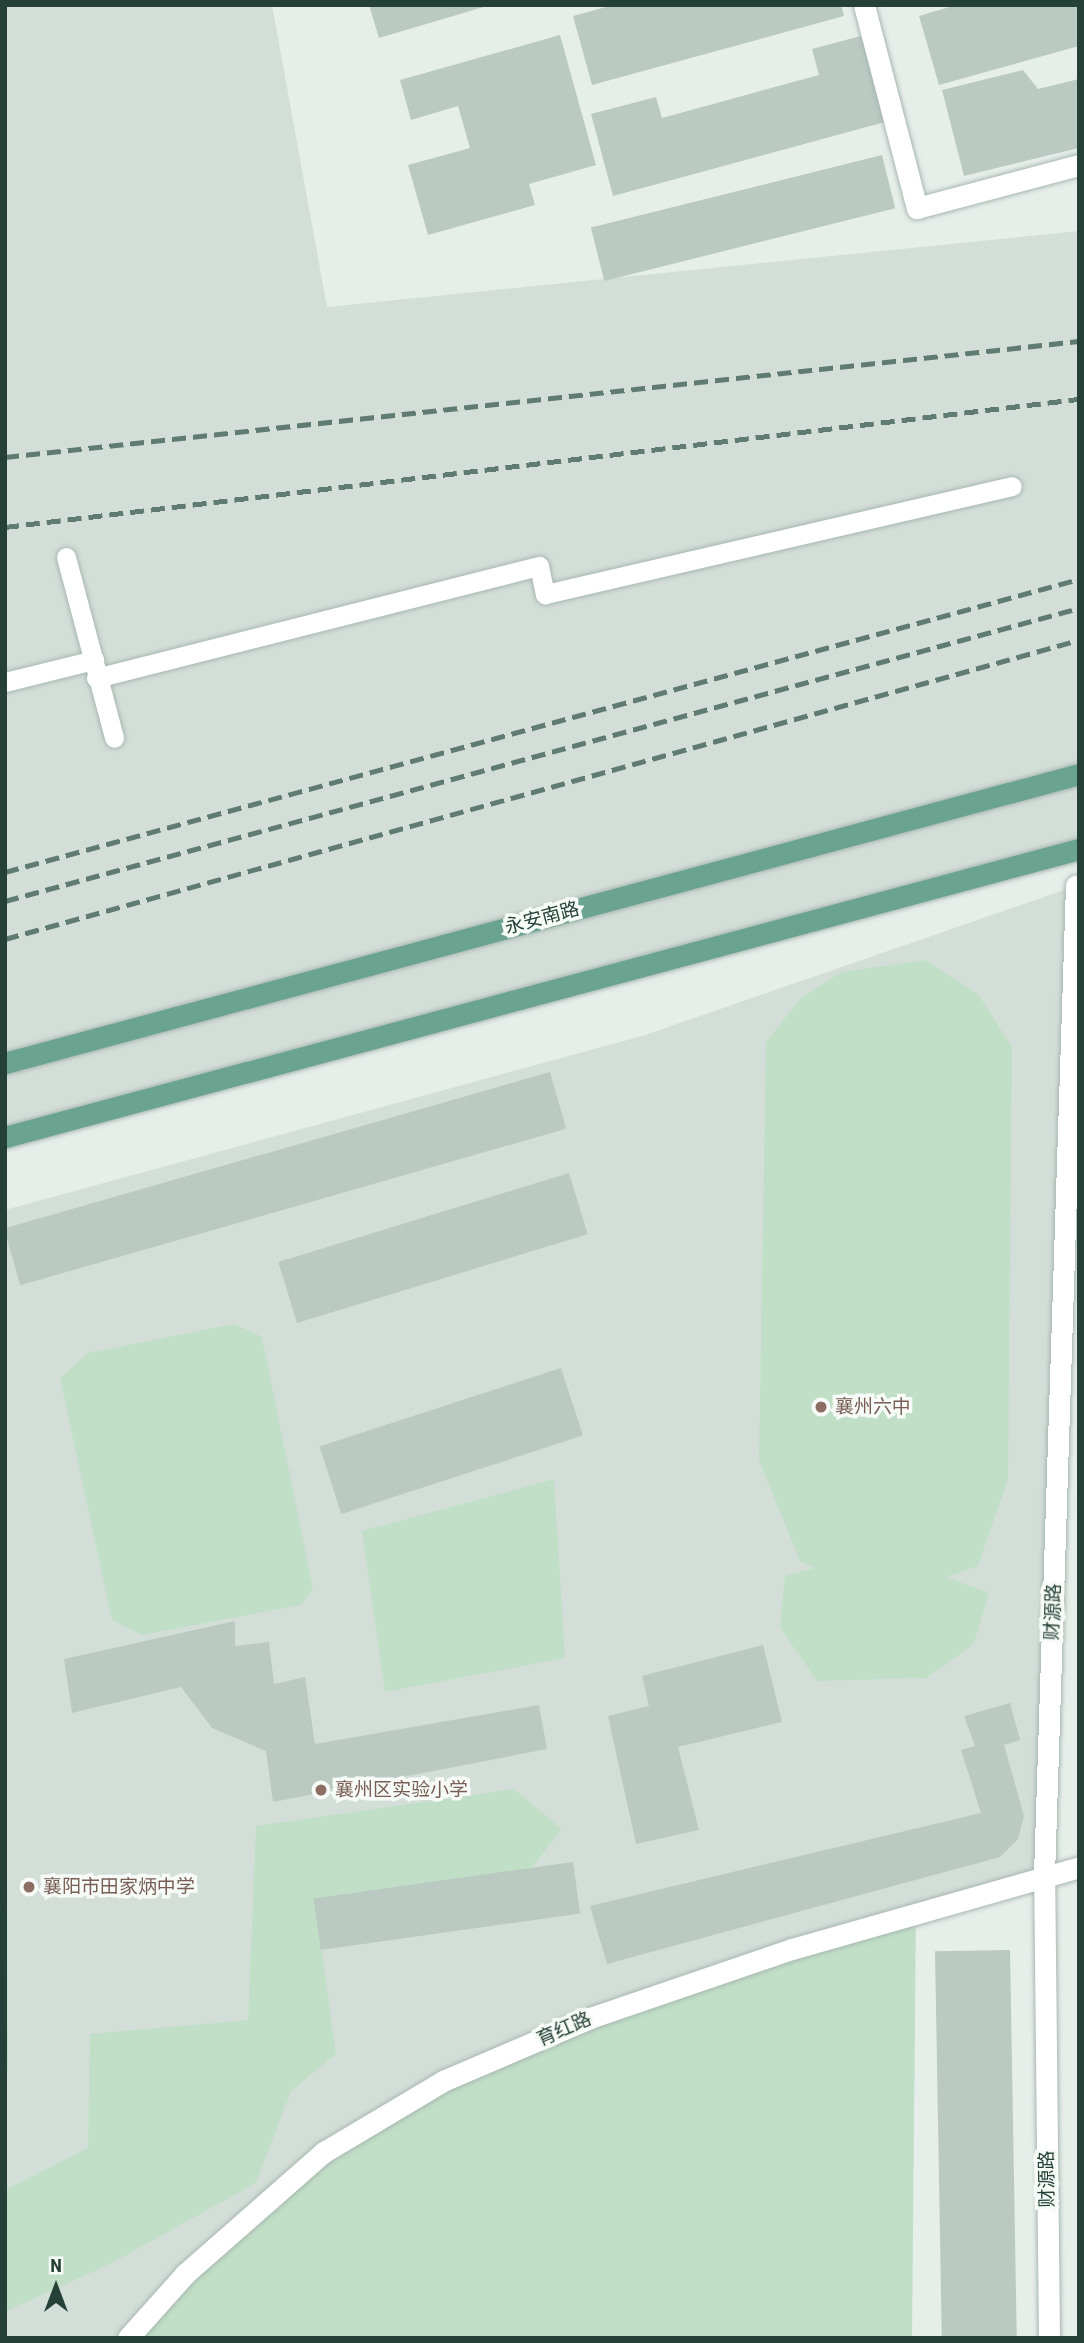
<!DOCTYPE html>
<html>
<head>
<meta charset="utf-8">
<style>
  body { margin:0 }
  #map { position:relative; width:1084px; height:2343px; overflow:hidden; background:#e6eeea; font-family:"Roboto Condensed","Noto Sans SC",sans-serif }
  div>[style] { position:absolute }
  .built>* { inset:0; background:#d4ded9 }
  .green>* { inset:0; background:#c0dfc6 }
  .building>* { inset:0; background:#bbc9c3; transform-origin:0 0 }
  .roads { filter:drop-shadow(0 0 2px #a8b7b1) drop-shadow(0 0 2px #a8b7b1) }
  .service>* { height:19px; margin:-9.5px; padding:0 9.5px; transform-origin:9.5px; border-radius:9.5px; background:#fff }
  .minor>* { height:21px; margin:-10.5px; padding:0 10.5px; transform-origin:10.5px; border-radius:10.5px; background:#fff }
  .tertiary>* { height:21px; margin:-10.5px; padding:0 10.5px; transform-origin:10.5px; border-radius:10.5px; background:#fff }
  .primary>* { height:21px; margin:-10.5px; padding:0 10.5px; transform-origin:10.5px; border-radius:10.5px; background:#6ba391 }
  .rail>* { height:5px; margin-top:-2.5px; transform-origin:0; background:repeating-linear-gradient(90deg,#607c72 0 14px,transparent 0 21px) }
  .dots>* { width:19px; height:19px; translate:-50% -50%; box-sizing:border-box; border:4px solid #f7fbf8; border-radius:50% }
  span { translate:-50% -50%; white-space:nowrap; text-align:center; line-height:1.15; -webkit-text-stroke:7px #f7fbf8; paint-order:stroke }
  .street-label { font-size:19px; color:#254137 }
  .education-label { font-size:19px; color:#785e54 }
  .left { translate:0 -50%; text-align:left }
  .frame { position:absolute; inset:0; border:7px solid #254137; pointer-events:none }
  .north { position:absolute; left:21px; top:2252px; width:70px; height:70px; -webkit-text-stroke:5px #f7fbf8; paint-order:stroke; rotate:0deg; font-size:19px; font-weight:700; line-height:28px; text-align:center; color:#254137 }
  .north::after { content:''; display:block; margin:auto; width:24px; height:32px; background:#254137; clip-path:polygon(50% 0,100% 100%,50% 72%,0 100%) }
</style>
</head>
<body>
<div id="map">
  <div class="built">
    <i style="clip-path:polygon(5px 5px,272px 5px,327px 307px,1079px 231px,1079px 838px,5px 1137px)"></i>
    <i style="clip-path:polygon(1076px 886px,1044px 1875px,916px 1909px,128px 2338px,5px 2338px,5px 1210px,642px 1036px)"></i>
  </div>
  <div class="green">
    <i style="clip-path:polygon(925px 960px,978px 994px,1012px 1047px,1008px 1479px,978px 1566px,947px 1577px,989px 1593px,974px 1644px,926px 1678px,817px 1681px,780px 1627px,785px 1576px,814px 1568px,800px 1561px,759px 1460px,766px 1042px,801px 998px,842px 972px)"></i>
    <i style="clip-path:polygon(234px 1324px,262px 1337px,313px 1589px,301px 1605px,142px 1635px,112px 1620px,60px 1378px,88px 1353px)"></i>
    <i style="clip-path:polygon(5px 1458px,8px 2066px,5px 2097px)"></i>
    <i style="clip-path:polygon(554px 1479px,565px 1658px,385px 1692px,362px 1531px)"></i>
    <i style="clip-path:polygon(514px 1789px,562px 1829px,529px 1871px,316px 1910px,336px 2054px,291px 2091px,256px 2183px,110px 2264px,7px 2311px,5px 2190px,88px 2148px,90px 2034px,248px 2020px,256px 1826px)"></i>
    <i style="clip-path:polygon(916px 1909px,912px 2338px,128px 2338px,324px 2152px,443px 2081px)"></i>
  </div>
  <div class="building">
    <i style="clip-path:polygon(369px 5px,487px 5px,487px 6px,379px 38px)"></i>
    <i style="clip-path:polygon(613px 5px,841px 5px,844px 16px,592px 85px,573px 16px)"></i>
    <i style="clip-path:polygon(956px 5px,1079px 5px,1079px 46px,939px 85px,919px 16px)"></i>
    <i style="clip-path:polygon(560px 35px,596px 165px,529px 184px,535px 205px,428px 235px,408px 165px,470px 148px,458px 106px,411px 120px,400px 80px)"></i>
    <i style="clip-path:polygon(861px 36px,885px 122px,613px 196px,591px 114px,656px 97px,662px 118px,819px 75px,812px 49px)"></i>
    <i style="clip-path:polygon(1023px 70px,1038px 89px,1079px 79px,1079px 148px,964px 176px,942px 90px)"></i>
    <i style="left:882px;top:155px;width:55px;height:300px;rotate:76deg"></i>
    <i style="left:550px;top:1072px;width:59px;height:568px;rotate:74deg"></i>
    <i style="left:569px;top:1173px;width:64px;height:304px;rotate:73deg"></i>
    <i style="left:561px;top:1368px;width:71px;height:254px;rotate:72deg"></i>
    <i style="clip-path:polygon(235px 1621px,235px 1646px,269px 1642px,274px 1684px,305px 1677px,315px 1744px,539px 1705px,547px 1749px,273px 1802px,266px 1751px,212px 1728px,181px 1687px,72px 1713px,64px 1659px)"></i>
    <i style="clip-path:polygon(763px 1645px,782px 1722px,678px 1747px,699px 1830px,636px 1844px,608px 1716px,649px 1706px,642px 1676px)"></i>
    <i style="clip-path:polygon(1010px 1703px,1020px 1740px,1004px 1745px,1024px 1816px,1018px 1839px,1000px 1857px,607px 1964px,590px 1906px,981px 1813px,961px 1750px,975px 1746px,964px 1716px)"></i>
    <i style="left:573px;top:1862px;width:52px;height:262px;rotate:82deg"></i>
    <i style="left:1010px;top:1950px;width:388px;height:75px;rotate:89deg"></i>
  </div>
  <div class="roads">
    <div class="service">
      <i style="left:66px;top:557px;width:187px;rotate:75.1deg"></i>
      <i style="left:96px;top:678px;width:457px;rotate:-14.2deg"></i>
      <i style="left:539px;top:566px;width:29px;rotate:78deg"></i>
      <i style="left:545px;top:594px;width:479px;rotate:-13deg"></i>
      <i style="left:5px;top:682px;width:92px;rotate:-13.9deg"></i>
    </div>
    <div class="minor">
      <i style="left:864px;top:5px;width:210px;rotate:75.4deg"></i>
      <i style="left:917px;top:208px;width:168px;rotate:-14.9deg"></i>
      <i style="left:1049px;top:2338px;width:463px;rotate:-90.6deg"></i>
      <i style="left:1044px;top:1875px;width:990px;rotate:-88.15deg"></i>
    </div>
    <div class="tertiary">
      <i style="left:128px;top:2338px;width:86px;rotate:-48.3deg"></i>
      <i style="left:185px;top:2274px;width:185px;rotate:-41.3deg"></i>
      <i style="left:324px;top:2152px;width:139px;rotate:-30.8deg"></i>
      <i style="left:443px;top:2081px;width:160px;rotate:-23.2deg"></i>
      <i style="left:590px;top:2018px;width:213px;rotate:-18.9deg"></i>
      <i style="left:792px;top:1949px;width:298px;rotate:-15.9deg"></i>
    </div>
    <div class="primary">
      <i style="left:5px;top:1063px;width:1112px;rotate:-15.06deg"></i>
      <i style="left:5px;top:1137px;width:1112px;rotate:-15.01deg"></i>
    </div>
  </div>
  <div class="rail">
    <i style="left:5px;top:457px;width:1080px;rotate:-6.16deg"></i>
    <i style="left:5px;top:527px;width:1082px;rotate:-6.8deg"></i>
    <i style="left:5px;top:872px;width:1113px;rotate:-15.26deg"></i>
    <i style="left:5px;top:901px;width:1113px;rotate:-15.26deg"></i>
    <i style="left:5px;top:939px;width:1115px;rotate:-15.56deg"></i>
  </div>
  <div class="dots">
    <i style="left:821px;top:1407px;background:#8d6e63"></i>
    <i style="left:321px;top:1790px;background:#8d6e63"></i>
    <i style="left:29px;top:1887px;background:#8d6e63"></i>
  </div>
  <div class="street-label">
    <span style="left:542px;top:918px;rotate:-15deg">永安南路</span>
    <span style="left:1053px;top:1612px;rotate:-88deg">财源路</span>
    <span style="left:564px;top:2029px;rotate:-23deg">育红路</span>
    <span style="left:1047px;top:2179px;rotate:-91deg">财源路</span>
  </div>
  <div class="education-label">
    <span class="left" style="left:835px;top:1407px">襄州六中</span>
    <span class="left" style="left:335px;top:1790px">襄州区实验小学</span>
    <span class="left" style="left:43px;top:1887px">襄阳市田家炳中学</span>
  </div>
  <div class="frame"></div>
  <div class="north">N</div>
</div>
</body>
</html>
